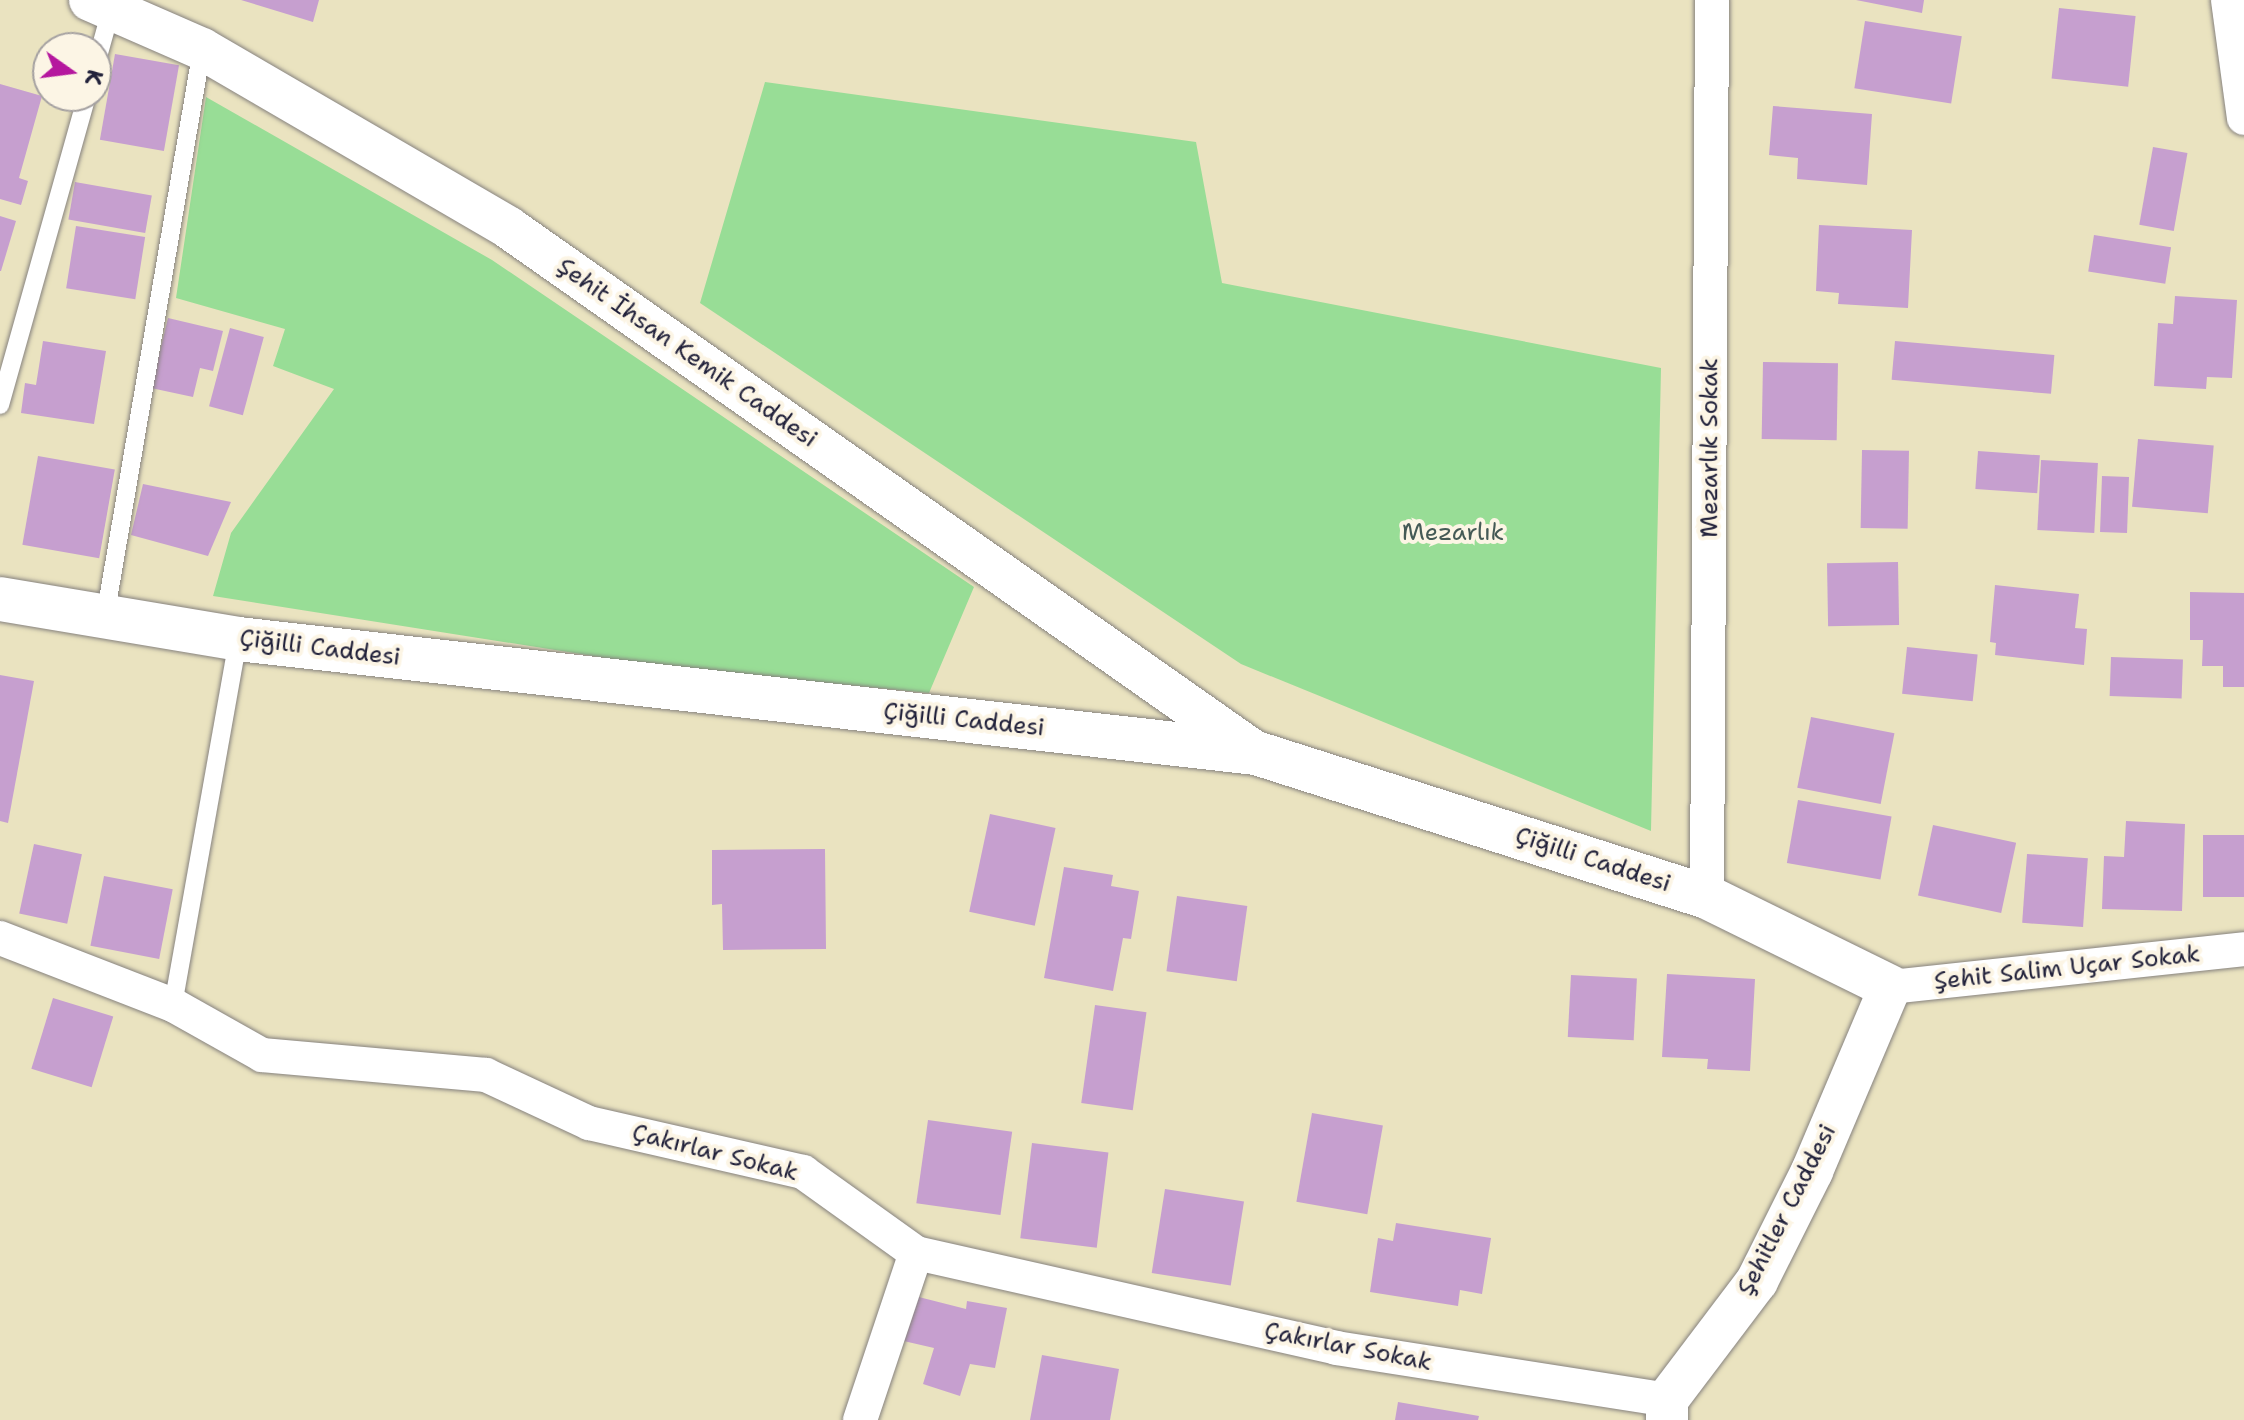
<!DOCTYPE html>
<html>
<head>
<meta charset="utf-8">
<style>
  body { margin:0 }
  #map { position:relative; width:2244px; height:1420px; overflow:hidden; background:#eae3c0; font-family:"Shantell Sans",sans-serif }
  div>[style] { position:absolute }
  .green>* { inset:0; background:#98dd96 }
  .building>* { inset:0; background:#c69fcf; transform-origin:0 0 }
  .roads { filter:drop-shadow(0 0 2px #86827e) drop-shadow(0 0 2px #86827e) }
  .service>* { height:18px; margin:-9px; padding:0 9px; transform-origin:9px; border-radius:9px; background:#fff }
  .minor>* { height:34px; margin:-17px; padding:0 17px; transform-origin:17px; border-radius:17px; background:#fff }
  .tertiary>* { height:42px; margin:-21px; padding:0 21px; transform-origin:21px; border-radius:21px; background:#fff }
  .secondary>* { height:44px; margin:-22px; padding:0 22px; transform-origin:22px; border-radius:22px; background:#fff }
  span { translate:-50% -50%; white-space:nowrap; text-align:center; line-height:1.15; -webkit-text-stroke:8px #fcf5e5; paint-order:stroke }
  .street-label { font-size:24px; color:#22223b }
  .park-label { font-size:24px; color:#455a56 }
  .north { position:absolute; left:32px; top:32px; width:80px; height:80px; box-sizing:border-box; background:#fcf5e5; border:2px solid #a5a1a1; border-radius:50%; rotate:104deg; font-size:22px; font-weight:700; line-height:32px; text-align:center; color:#22223b }
  .north::after { content:''; display:block; margin:auto; width:28px; height:36px; background:#b5179e; clip-path:polygon(50% 0,100% 100%,50% 72%,0 100%) }
</style>
</head>
<body>
<div id="map">
  <div class="green">
    <i style="clip-path:polygon(765px 82px,1196px 142px,1222px 283px,1661px 368px,1651px 831px,1241px 664px,700px 303px)"></i>
    <i style="clip-path:polygon(206px 97px,492px 260px,974px 587px,929px 693px,656px 666px,213px 596px,231px 533px,334px 389px,273px 366px,285px 329px,176px 298px)"></i>
  </div>
  <div class="building">
    <i style="clip-path:polygon(241px 0,319px 0,313px 22px)"></i>
    <i style="clip-path:polygon(1856px 0,1924px 0,1922px 13px)"></i>
    <i style="left:2059px;top:8px;width:77px;height:71px;rotate:6deg"></i>
    <i style="left:1865px;top:21px;width:98px;height:68px;rotate:9deg"></i>
    <i style="left:115px;top:54px;width:65px;height:87px;rotate:10deg"></i>
    <i style="clip-path:polygon(0 84px,42px 96px,19px 178px,28px 181px,21px 205px,0 199px)"></i>
    <i style="clip-path:polygon(1773px 106px,1872px 114px,1867px 185px,1797px 179px,1798px 158px,1769px 155px)"></i>
    <i style="left:2153px;top:147px;width:35px;height:79px;rotate:10deg"></i>
    <i style="left:75px;top:182px;width:78px;height:38px;rotate:10deg"></i>
    <i style="clip-path:polygon(0 216px,16px 221px,1px 271px,0 271px)"></i>
    <i style="clip-path:polygon(1819px 225px,1912px 230px,1908px 308px,1838px 304px,1839px 293px,1816px 291px)"></i>
    <i style="left:76px;top:226px;width:70px;height:63px;rotate:9deg"></i>
    <i style="left:2094px;top:235px;width:78px;height:37px;rotate:9deg"></i>
    <i style="clip-path:polygon(2175px 296px,2237px 300px,2232px 378px,2207px 377px,2206px 389px,2154px 386px,2158px 323px,2173px 324px)"></i>
    <i style="clip-path:polygon(168px 318px,223px 331px,213px 371px,200px 368px,193px 397px,151px 388px)"></i>
    <i style="left:230px;top:328px;width:35px;height:81px;rotate:15deg"></i>
    <i style="clip-path:polygon(43px 341px,106px 351px,94px 424px,21px 413px,25px 383px,36px 385px)"></i>
    <i style="left:1895px;top:341px;width:160px;height:39px;rotate:5deg"></i>
    <i style="left:1763px;top:362px;width:75px;height:77px;rotate:1deg"></i>
    <i style="left:2138px;top:439px;width:76px;height:68px;rotate:5deg"></i>
    <i style="left:1862px;top:450px;width:47px;height:78px;rotate:1deg"></i>
    <i style="left:1978px;top:451px;width:62px;height:38px;rotate:4deg"></i>
    <i style="left:38px;top:456px;width:78px;height:90px;rotate:10deg"></i>
    <i style="left:2041px;top:460px;width:57px;height:70px;rotate:3deg"></i>
    <i style="left:2102px;top:476px;width:27px;height:56px;rotate:2deg"></i>
    <i style="clip-path:polygon(143px 484px,231px 502px,208px 556px,131px 535px)"></i>
    <i style="left:1898px;top:562px;width:63px;height:71px;rotate:89deg"></i>
    <i style="clip-path:polygon(1995px 585px,2079px 594px,2075px 628px,2087px 629px,2084px 665px,1995px 655px,1996px 643px,1990px 642px)"></i>
    <i style="clip-path:polygon(2190px 592px,2244px 593px,2244px 687px,2223px 687px,2223px 666px,2202px 666px,2203px 640px,2190px 640px)"></i>
    <i style="left:1907px;top:647px;width:71px;height:47px;rotate:6deg"></i>
    <i style="left:2111px;top:657px;width:72px;height:39px;rotate:2deg"></i>
    <i style="clip-path:polygon(0 675px,34px 681px,8px 823px,0 821px)"></i>
    <i style="left:1811px;top:717px;width:85px;height:72px;rotate:11deg"></i>
    <i style="left:1798px;top:800px;width:95px;height:64px;rotate:10deg"></i>
    <i style="left:990px;top:814px;width:67px;height:100px;rotate:12deg"></i>
    <i style="clip-path:polygon(2126px 821px,2185px 824px,2182px 911px,2102px 909px,2104px 856px,2124px 857px)"></i>
    <i style="left:1933px;top:825px;width:85px;height:72px;rotate:12deg"></i>
    <i style="left:2244px;top:835px;width:62px;height:41px;rotate:90deg"></i>
    <i style="left:34px;top:844px;width:49px;height:71px;rotate:12deg"></i>
    <i style="clip-path:polygon(825px 849px,826px 949px,723px 950px,722px 904px,712px 905px,712px 850px)"></i>
    <i style="left:2027px;top:854px;width:61px;height:69px;rotate:4deg"></i>
    <i style="clip-path:polygon(1064px 867px,1113px 875px,1111px 886px,1139px 891px,1131px 939px,1123px 938px,1113px 991px,1044px 978px)"></i>
    <i style="left:104px;top:876px;width:70px;height:71px;rotate:11deg"></i>
    <i style="left:1177px;top:896px;width:71px;height:76px;rotate:8deg"></i>
    <i style="clip-path:polygon(1667px 974px,1755px 979px,1750px 1071px,1707px 1069px,1708px 1059px,1662px 1057px)"></i>
    <i style="left:1571px;top:975px;width:66px;height:62px;rotate:3deg"></i>
    <i style="left:53px;top:998px;width:63px;height:74px;rotate:17deg"></i>
    <i style="left:1095px;top:1005px;width:52px;height:99px;rotate:8deg"></i>
    <i style="left:1312px;top:1113px;width:72px;height:90px;rotate:10deg"></i>
    <i style="left:928px;top:1120px;width:85px;height:84px;rotate:8deg"></i>
    <i style="left:1032px;top:1143px;width:77px;height:96px;rotate:7deg"></i>
    <i style="left:1165px;top:1189px;width:80px;height:85px;rotate:9deg"></i>
    <i style="clip-path:polygon(1396px 1223px,1491px 1238px,1482px 1294px,1460px 1290px,1458px 1306px,1370px 1292px,1378px 1238px,1393px 1241px)"></i>
    <i style="clip-path:polygon(907px 1294px,966px 1309px,967px 1301px,1007px 1308px,995px 1368px,970px 1364px,960px 1396px,923px 1384px,934px 1348px,895px 1339px)"></i>
    <i style="clip-path:polygon(1042px 1355px,1119px 1369px,1110px 1420px,1030px 1420px)"></i>
    <i style="clip-path:polygon(1398px 1402px,1479px 1416px,1478px 1420px,1395px 1420px)"></i>
  </div>
  <div class="roads">
    <div class="service">
      <i style="left:96px;top:64px;width:56px;rotate:-74.5deg"></i>
      <i style="left:0;top:405px;width:321px;rotate:-74.3deg"></i>
      <i style="left:105px;top:617px;width:576px;rotate:-80.31deg"></i>
      <i style="left:173px;top:1005px;width:372px;rotate:-79.9deg"></i>
    </div>
    <div class="minor">
      <i style="left:2228px;top:0;width:119px;rotate:82.3deg"></i>
      <i style="left:1707px;top:897px;width:897px;rotate:-89.68deg"></i>
      <i style="left:0;top:938px;width:186px;rotate:21.2deg"></i>
      <i style="left:173px;top:1005px;width:102px;rotate:29.3deg"></i>
      <i style="left:262px;top:1055px;width:225px;rotate:5.1deg"></i>
      <i style="left:486px;top:1075px;width:114px;rotate:25deg"></i>
      <i style="left:589px;top:1123px;width:220px;rotate:12.9deg"></i>
      <i style="left:803px;top:1172px;width:139px;rotate:35.6deg"></i>
      <i style="left:916px;top:1253px;width:431px;rotate:12.7deg"></i>
      <i style="left:1336px;top:1348px;width:335px;rotate:8.9deg"></i>
      <i style="left:1890px;top:987px;width:356px;rotate:-6.1deg"></i>
      <i style="left:860px;top:1420px;width:176px;rotate:-71.5deg"></i>
    </div>
    <div class="tertiary">
      <i style="left:90px;top:0;width:122px;rotate:23.6deg"></i>
      <i style="left:202px;top:49px;width:355px;rotate:30.2deg"></i>
      <i style="left:509px;top:228px;width:913px;rotate:35.1deg"></i>
      <i style="left:1667px;top:1420px;width:20px;rotate:-90deg"></i>
      <i style="left:1667px;top:1400px;width:149px;rotate:-52.9deg"></i>
      <i style="left:1757px;top:1281px;width:123px;rotate:-63.4deg"></i>
      <i style="left:1812px;top:1171px;width:200px;rotate:-67deg"></i>
    </div>
    <div class="secondary">
      <i style="left:0;top:599px;width:241px;rotate:9.5deg"></i>
      <i style="left:238px;top:639px;width:1024px;rotate:6.39deg"></i>
      <i style="left:1256px;top:753px;width:473px;rotate:17.7deg"></i>
      <i style="left:1707px;top:897px;width:204px;rotate:26.2deg"></i>
    </div>
  </div>
  <div class="street-label">
    <span style="left:687px;top:353px;rotate:35deg">Şehit İhsan Kemik Caddesi</span>
    <span style="left:1710px;top:448px;rotate:-90deg">Mezarlık Sokak</span>
    <span style="left:320px;top:648px;rotate:7deg">Çiğilli Caddesi</span>
    <span style="left:964px;top:720px;rotate:6deg">Çiğilli Caddesi</span>
    <span style="left:1593px;top:860px;rotate:18deg">Çiğilli Caddesi</span>
    <span style="left:2067px;top:968px;rotate:-6deg">Şehit Salim Uçar Sokak</span>
    <span style="left:715px;top:1153px;rotate:14deg">Çakırlar Sokak</span>
    <span style="left:1787px;top:1210px;rotate:-63deg">Şehitler Caddesi</span>
    <span style="left:1348px;top:1347px;rotate:11deg">Çakırlar Sokak</span>
  </div>
  <div class="park-label">
    <span style="left:1453px;top:533px">Mezarlık</span>
  </div>
  <div class="north">K</div>
</div>
</body>
</html>
